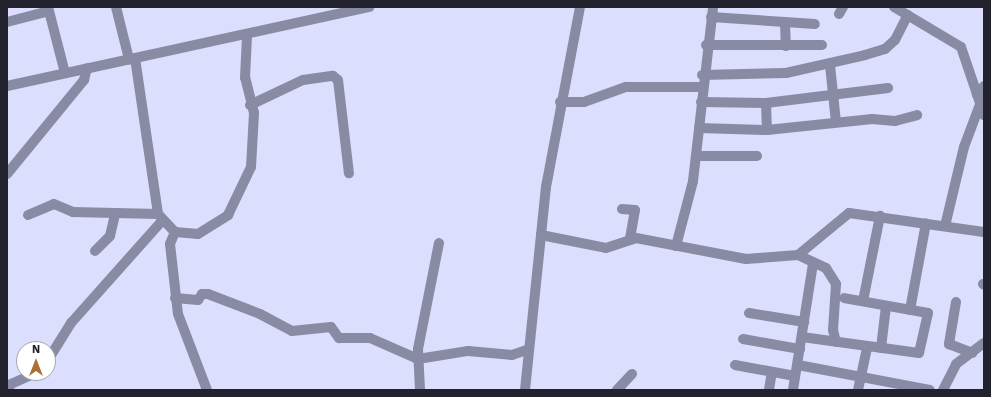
<!DOCTYPE html>
<html>
<head>
<meta charset="utf-8">
<style>
  body { margin:0 }
  #map { position:relative; width:991px; height:397px; overflow:hidden; background:#dbdefc; font-family:"Work Sans",sans-serif }
  div>[style] { position:absolute }
  .minor>* { height:10px; margin:-5px; padding:0 5px; transform-origin:5px; border-radius:5px; background:#898ba4 }
  span { translate:-50% -50%; white-space:nowrap; text-align:center; line-height:1.15; -webkit-text-stroke:4px #fff; paint-order:stroke }
  .frame { position:absolute; inset:0; border:8px solid #21222d; pointer-events:none }
  .north { position:absolute; left:16px; top:341px; width:40px; height:40px; box-sizing:border-box; background:#fff; border:1px solid #a6a7ab; border-radius:50%; rotate:0deg; font-size:11px; font-weight:700; line-height:16px; text-align:center; color:#21222d }
  .north::after { content:''; display:block; margin:auto; width:14px; height:18px; background:#ad6e34; clip-path:polygon(50% 0,100% 100%,50% 72%,0 100%) }
</style>
</head>
<body>
<div id="map">
  <div class="minor">
    <i style="left:48px;top:7px;width:68px;rotate:75.6deg"></i>
    <i style="left:116px;top:7px;width:54px;rotate:76deg"></i>
    <i style="left:894px;top:7px;width:78px;rotate:30.8deg"></i>
    <i style="left:961px;top:47px;width:50px;rotate:71.2deg"></i>
    <i style="left:839px;top:14px;width:8px;rotate:-60deg"></i>
    <i style="left:711px;top:17px;width:104px;rotate:3.9deg"></i>
    <i style="left:7px;top:22px;width:43px;rotate:-14.7deg"></i>
    <i style="left:785px;top:23px;width:23px;rotate:88deg"></i>
    <i style="left:706px;top:45px;width:116px"></i>
    <i style="left:135px;top:58px;width:158px;rotate:81.6deg"></i>
    <i style="left:158px;top:214px;width:25px;rotate:47deg"></i>
    <i style="left:175px;top:232px;width:23px;rotate:5deg"></i>
    <i style="left:198px;top:234px;width:36px;rotate:-32deg"></i>
    <i style="left:228px;top:215px;width:53px;rotate:-64.4deg"></i>
    <i style="left:251px;top:167px;width:54px;rotate:-86.8deg"></i>
    <i style="left:254px;top:113px;width:36px;rotate:-104deg"></i>
    <i style="left:245px;top:78px;width:43px;rotate:-87.3deg"></i>
    <i style="left:830px;top:65px;width:57px;rotate:84deg"></i>
    <i style="left:702px;top:75px;width:84px;rotate:-1.4deg"></i>
    <i style="left:786px;top:73px;width:81px;rotate:-12.8deg"></i>
    <i style="left:865px;top:55px;width:21px;rotate:-17deg"></i>
    <i style="left:885px;top:49px;width:13px;rotate:-42deg"></i>
    <i style="left:895px;top:40px;width:28px;rotate:-63deg"></i>
    <i style="left:7px;top:86px;width:371px;rotate:-12.3deg"></i>
    <i style="left:984px;top:86px;width:11px;rotate:131deg"></i>
    <i style="left:977px;top:94px;width:22px;rotate:72deg"></i>
    <i style="left:560px;top:102px;width:24px"></i>
    <i style="left:584px;top:102px;width:45px;rotate:-19.7deg"></i>
    <i style="left:626px;top:87px;width:76px"></i>
    <i style="left:701px;top:102px;width:65px;rotate:0.9deg"></i>
    <i style="left:766px;top:103px;width:123px;rotate:-7deg"></i>
    <i style="left:766px;top:103px;width:27px;rotate:88deg"></i>
    <i style="left:250px;top:105px;width:59px;rotate:-25.3deg"></i>
    <i style="left:303px;top:80px;width:30px;rotate:-8deg"></i>
    <i style="left:333px;top:76px;width:6px;rotate:39deg"></i>
    <i style="left:338px;top:80px;width:94px;rotate:83.3deg"></i>
    <i style="left:699px;top:128px;width:68px;rotate:1.7deg"></i>
    <i style="left:767px;top:130px;width:106px;rotate:-6deg"></i>
    <i style="left:872px;top:119px;width:23px;rotate:5deg"></i>
    <i style="left:895px;top:121px;width:23px;rotate:-15deg"></i>
    <i style="left:696px;top:156px;width:61px"></i>
    <i style="left:7px;top:174px;width:122px;rotate:-50.7deg"></i>
    <i style="left:84px;top:80px;width:12px;rotate:-76deg"></i>
    <i style="left:622px;top:209px;width:13px;rotate:4deg"></i>
    <i style="left:635px;top:210px;width:29px;rotate:100deg"></i>
    <i style="left:28px;top:215px;width:28px;rotate:-23deg"></i>
    <i style="left:54px;top:204px;width:21px;rotate:23deg"></i>
    <i style="left:73px;top:212px;width:85px;rotate:1.3deg"></i>
    <i style="left:945px;top:226px;width:81px;rotate:-76.5deg"></i>
    <i style="left:964px;top:147px;width:43px;rotate:-69.4deg"></i>
    <i style="left:175px;top:232px;width:13px;rotate:113deg"></i>
    <i style="left:170px;top:244px;width:70px;rotate:83.5deg"></i>
    <i style="left:178px;top:314px;width:81px;rotate:69.1deg"></i>
    <i style="left:541px;top:235px;width:66px;rotate:11.3deg"></i>
    <i style="left:606px;top:248px;width:32px;rotate:-18deg"></i>
    <i style="left:636px;top:238px;width:112px;rotate:10.8deg"></i>
    <i style="left:746px;top:259px;width:52px;rotate:-4.4deg"></i>
    <i style="left:798px;top:255px;width:66px;rotate:-39.5deg"></i>
    <i style="left:849px;top:213px;width:136px;rotate:8deg"></i>
    <i style="left:676px;top:246px;width:67px;rotate:-75.3deg"></i>
    <i style="left:693px;top:181px;width:175px;rotate:-83.4deg"></i>
    <i style="left:95px;top:251px;width:21px;rotate:-45deg"></i>
    <i style="left:110px;top:236px;width:22px;rotate:-77deg"></i>
    <i style="left:798px;top:255px;width:31px;rotate:25deg"></i>
    <i style="left:826px;top:268px;width:19px;rotate:58deg"></i>
    <i style="left:836px;top:284px;width:46px;rotate:93.7deg"></i>
    <i style="left:833px;top:330px;width:12px;rotate:76deg"></i>
    <i style="left:983px;top:284px;width:1px;rotate:45deg"></i>
    <i style="left:175px;top:298px;width:23px;rotate:5deg"></i>
    <i style="left:198px;top:300px;width:7px;rotate:-56deg"></i>
    <i style="left:202px;top:294px;width:6px"></i>
    <i style="left:208px;top:294px;width:56px;rotate:21deg"></i>
    <i style="left:260px;top:314px;width:36px;rotate:28deg"></i>
    <i style="left:292px;top:331px;width:39px;rotate:-6deg"></i>
    <i style="left:331px;top:327px;width:14px;rotate:54deg"></i>
    <i style="left:339px;top:338px;width:31px"></i>
    <i style="left:370px;top:338px;width:52px;rotate:23.6deg"></i>
    <i style="left:418px;top:359px;width:51px;rotate:-9.1deg"></i>
    <i style="left:468px;top:351px;width:44px;rotate:5.2deg"></i>
    <i style="left:512px;top:355px;width:18px;rotate:-19deg"></i>
    <i style="left:863px;top:301px;width:87px;rotate:-78.7deg"></i>
    <i style="left:956px;top:302px;width:43px;rotate:99.5deg"></i>
    <i style="left:949px;top:344px;width:25px;rotate:21deg"></i>
    <i style="left:910px;top:310px;width:88px;rotate:-79.6deg"></i>
    <i style="left:749px;top:313px;width:56px;rotate:9.3deg"></i>
    <i style="left:802px;top:337px;width:118px;rotate:7.8deg"></i>
    <i style="left:919px;top:353px;width:41px;rotate:-77.3deg"></i>
    <i style="left:928px;top:313px;width:85px;rotate:-169.9deg"></i>
    <i style="left:743px;top:339px;width:58px;rotate:10deg"></i>
    <i style="left:881px;top:348px;width:42px;rotate:-83.2deg"></i>
    <i style="left:48px;top:360px;width:44px;rotate:-58.1deg"></i>
    <i style="left:71px;top:323px;width:137px;rotate:-48.3deg"></i>
    <i style="left:735px;top:365px;width:61px;rotate:10.4deg"></i>
    <i style="left:798px;top:365px;width:134px;rotate:10.7deg"></i>
    <i style="left:7px;top:390px;width:7px;rotate:-56deg"></i>
    <i style="left:11px;top:384px;width:27px;rotate:-24deg"></i>
    <i style="left:420px;top:390px;width:41px;rotate:-92.8deg"></i>
    <i style="left:418px;top:349px;width:108px;rotate:-78.8deg"></i>
    <i style="left:525px;top:390px;width:204px;rotate:-84.1deg"></i>
    <i style="left:546px;top:187px;width:183px;rotate:-79.3deg"></i>
    <i style="left:617px;top:390px;width:22px;rotate:-47deg"></i>
    <i style="left:769px;top:390px;width:18px;rotate:-81deg"></i>
    <i style="left:793px;top:390px;width:128px;rotate:-81deg"></i>
    <i style="left:858px;top:390px;width:43px;rotate:-77.9deg"></i>
    <i style="left:943px;top:390px;width:29px;rotate:-63deg"></i>
    <i style="left:956px;top:364px;width:35px;rotate:-37deg"></i>
  </div>
  <div class="frame"></div>
  <div class="north">N</div>
</div>
</body>
</html>
